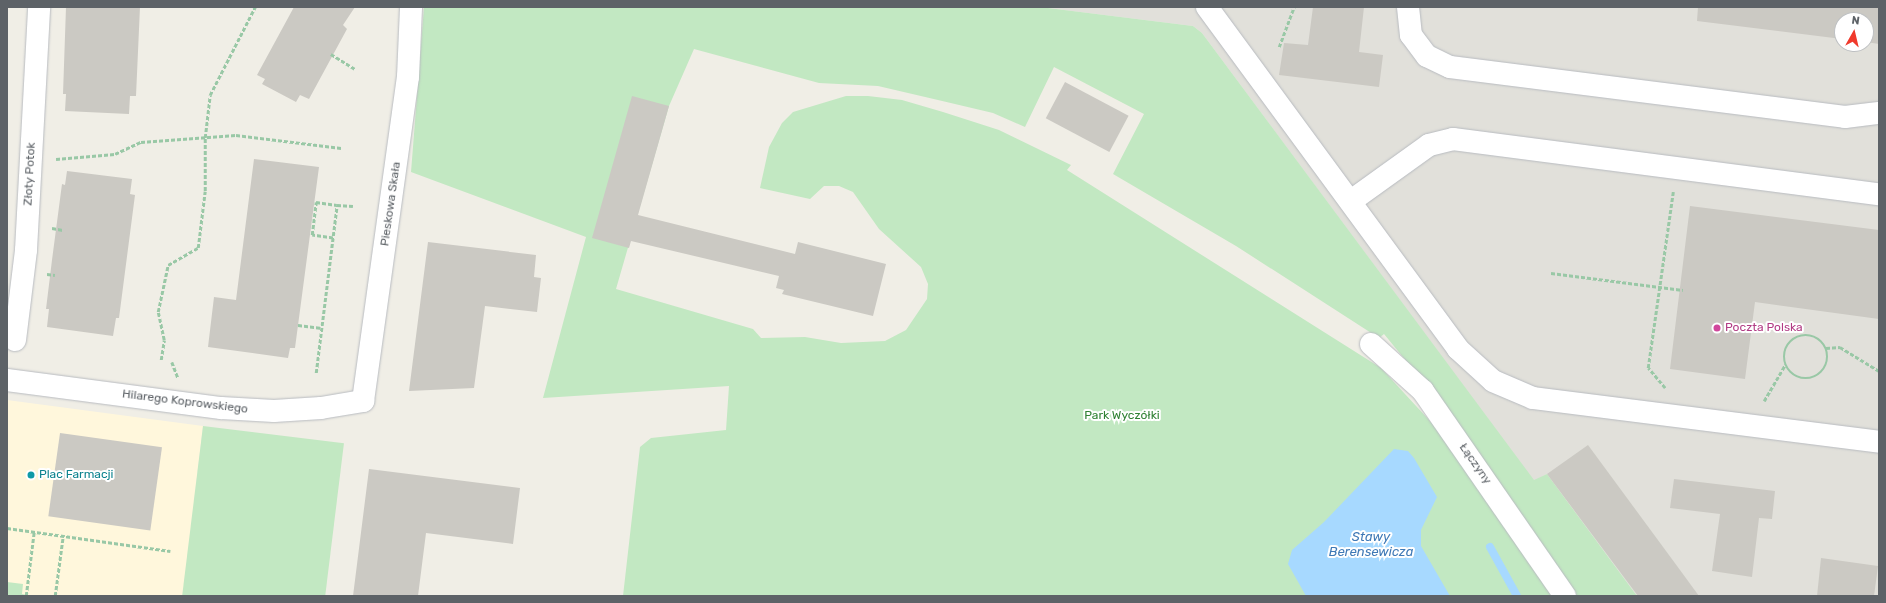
<!DOCTYPE html>
<html>
<head>
<meta charset="utf-8">
<style>
  body { margin:0 }
  #map { position:relative; width:1886px; height:603px; overflow:hidden; background:#f0eee6; font-family:Rubik,sans-serif }
  div>[style] { position:absolute }
  .commercial>* { inset:0; background:#fff7dc }
  .industrial>* { inset:0; background:#e1e0da }
  .green>* { inset:0; background:#c2e8c2; transform-origin:0 0 }
  .water>* { inset:0; background:#a7d9ff }
  .stream>* { height:8px; margin:-4px; padding:0 4px; transform-origin:4px; border-radius:4px; background:#a7d9ff }
  .building>* { inset:0; background:#cbc9c3; transform-origin:0 0 }
  .path>* { height:2.5px; margin-top:-1.25px; transform-origin:0; background:repeating-linear-gradient(90deg,#99c8a6 0 4px,transparent 0 6px) }
  .path>.ring { margin:-1.25px; padding:0; box-sizing:content-box; background:none; border:2.5px solid #99c8a6; border-radius:50% }
  .roads { filter:drop-shadow(0 0 1px #b8bbc0) drop-shadow(0 0 1px #b8bbc0) }
  .minor>* { height:22px; margin:-11px; padding:0 11px; transform-origin:11px; border-radius:11px; background:#fff }
  .dots>* { width:11px; height:11px; translate:-50% -50%; box-sizing:border-box; border:2px solid #fff; border-radius:50% }
  span { translate:-50% -50%; white-space:nowrap; text-align:center; line-height:1.15; -webkit-text-stroke:4px #fff; paint-order:stroke }
  .street-label { font-size:12px; color:#5d6267 }
  .hotel-label { font-size:12px; color:#b23c85 }
  .left { translate:0 -50%; text-align:left }
  .park-label { font-size:12px; color:#308234 }
  .culture-label { font-size:12px; color:#0d838f }
  .water-label { font-size:13px; color:#3f79b6; font-style:italic }
  .frame { position:absolute; inset:0; border:8px solid #5d6267; pointer-events:none }
  .north { position:absolute; left:1834px; top:12px; width:40px; height:40px; box-sizing:border-box; background:#fff; border:1px solid #bec0c2; border-radius:50%; rotate:8deg; font-size:11px; font-weight:700; line-height:16px; text-align:center; color:#5d6267 }
  .north::after { content:''; display:block; margin:auto; width:14px; height:18px; background:#f03a2c; clip-path:polygon(50% 0,100% 100%,50% 72%,0 100%) }
</style>
</head>
<body>
<div id="map">
  <div class="commercial">
    <i style="clip-path:polygon(7px 400px,203px 426px,183px 596px,7px 596px)"></i>
  </div>
  <div class="industrial">
    <i style="clip-path:polygon(evenodd,1040px 7px,1879px 7px,1879px 596px,1637px 596px,1547px 474px,1534px 481px,1202px 33px,1193px 26px,1040px 7px,1842px 20px,1866px 20px,1866px 44px,1842px 44px,1842px 20px)"></i>
  </div>
  <div class="green">
    <i style="clip-path:polygon(424px 7px,1040px 7px,1193px 26px,1202px 33px,1534px 480px,1547px 474px,1637px 596px,1576px 596px,1453px 418px,1384px 334px,1379px 338px,1236px 246px,1113px 174px,1144px 114px,1054px 67px,1025px 127px,993px 113px,938px 100px,878px 86px,819px 83px,694px 49px,669px 106px,616px 289px,753px 329px,761px 338px,805px 337px,841px 343px,885px 341px,906px 330px,927px 299px,928px 284px,921px 267px,879px 229px,853px 192px,839px 186px,824px 186px,810px 199px,760px 188px,769px 147px,782px 123px,793px 112px,846px 96px,868px 96px,902px 100px,943px 112px,999px 130px,1071px 165px,1067px 170px,1381px 368px,1453px 446px,1557px 596px,623px 596px,640px 447px,651px 438px,726px 430px,729px 386px,543px 398px,586px 237px,411px 172px)"></i>
    <i style="left:203px;top:426px;width:142px;height:171px;rotate:7deg"></i>
    <i style="clip-path:polygon(7px 582px,23px 584px,22px 594px,32px 596px,7px 596px)"></i>
  </div>
  <div class="water">
    <i style="clip-path:polygon(1394px 449px,1408px 451px,1414px 458px,1437px 497px,1421px 530px,1421px 546px,1450px 596px,1306px 596px,1288px 564px,1292px 550px,1324px 522px)"></i>
  </div>
  <div class="stream">
    <i style="left:1490px;top:547px;width:56px;rotate:61.1deg"></i>
  </div>
  <div class="building">
    <i style="clip-path:polygon(66px 7px,140px 7px,136px 96px,130px 96px,129px 114px,65px 111px,66px 94px,63px 94px)"></i>
    <i style="clip-path:polygon(294px 7px,355px 7px,343px 25px,347px 29px,309px 99px,300px 95px,296px 102px,262px 84px,265px 79px,257px 75px)"></i>
    <i style="clip-path:polygon(1313px 7px,1364px 7px,1359px 52px,1383px 55px,1379px 87px,1279px 75px,1284px 43px,1308px 45px)"></i>
    <i style="clip-path:polygon(1698px 7px,1879px 7px,1879px 44px,1866px 42px,1866px 20px,1842px 20px,1842px 39px,1697px 21px)"></i>
    <i style="left:1065px;top:82px;width:72px;height:41px;rotate:28deg"></i>
    <i style="clip-path:polygon(632px 96px,669px 106px,638px 215px,795px 254px,798px 242px,886px 264px,873px 316px,782px 294px,784px 290px,776px 288px,779px 276px,631px 241px,629px 248px,592px 238px)"></i>
    <i style="clip-path:polygon(254px 159px,319px 167px,295px 348px,290px 348px,288px 358px,208px 347px,214px 297px,236px 300px)"></i>
    <i style="clip-path:polygon(67px 171px,132px 179px,130px 194px,135px 195px,119px 318px,116px 318px,113px 336px,47px 327px,49px 309px,46px 309px,52px 260px,62px 184px,65px 185px)"></i>
    <i style="clip-path:polygon(1690px 206px,1879px 230px,1879px 319px,1755px 302px,1745px 379px,1670px 369px)"></i>
    <i style="clip-path:polygon(428px 242px,536px 255px,534px 277px,541px 278px,537px 312px,485px 306px,474px 388px,409px 391px)"></i>
    <i style="left:60px;top:433px;width:103px;height:84px;rotate:8deg"></i>
    <i style="clip-path:polygon(1588px 445px,1680px 570px,1699px 596px,1638px 596px,1547px 474px)"></i>
    <i style="clip-path:polygon(369px 469px,520px 488px,513px 544px,426px 533px,418px 596px,353px 596px)"></i>
    <i style="clip-path:polygon(1674px 479px,1775px 491px,1772px 519px,1759px 518px,1752px 577px,1712px 571px,1720px 514px,1670px 508px)"></i>
    <i style="clip-path:polygon(1821px 558px,1878px 566px,1874px 596px,1817px 596px)"></i>
  </div>
  <div class="path">
    <i style="left:1279px;top:47px;width:43px;rotate:-69.4deg"></i>
    <i style="left:331px;top:54px;width:28px;rotate:32deg"></i>
    <i style="left:56px;top:159px;width:59px;rotate:-4.8deg"></i>
    <i style="left:115px;top:154px;width:29px;rotate:-25deg"></i>
    <i style="left:141px;top:142px;width:95px;rotate:-4.2deg"></i>
    <i style="left:236px;top:135px;width:106px;rotate:7.1deg"></i>
    <i style="left:52px;top:228px;width:11px;rotate:10deg"></i>
    <i style="left:333px;top:238px;width:21px;rotate:-172deg"></i>
    <i style="left:312px;top:235px;width:33px;rotate:-83deg"></i>
    <i style="left:316px;top:202px;width:21px;rotate:8deg"></i>
    <i style="left:1551px;top:273px;width:133px;rotate:7.3deg"></i>
    <i style="left:47px;top:274px;width:8px;rotate:7deg"></i>
    <i style="left:298px;top:325px;width:24px;rotate:7deg"></i>
    <i class="ring" style="left:1784px;top:335px;width:41.5px;height:41.5px"></i>
    <i style="left:1826px;top:348px;width:14px;rotate:-4deg"></i>
    <i style="left:1840px;top:347px;width:46px;rotate:31.6deg"></i>
    <i style="left:161px;top:360px;width:20px;rotate:-81deg"></i>
    <i style="left:164px;top:340px;width:29px;rotate:-102deg"></i>
    <i style="left:158px;top:312px;width:48px;rotate:-78deg"></i>
    <i style="left:168px;top:265px;width:34px;rotate:-30deg"></i>
    <i style="left:198px;top:248px;width:57px;rotate:-83deg"></i>
    <i style="left:205px;top:191px;width:53px;rotate:-90deg"></i>
    <i style="left:205px;top:138px;width:43px;rotate:-83.4deg"></i>
    <i style="left:210px;top:95px;width:99px;rotate:-62.9deg"></i>
    <i style="left:172px;top:362px;width:17px;rotate:69deg"></i>
    <i style="left:316px;top:373px;width:169px;rotate:-82.9deg"></i>
    <i style="left:337px;top:205px;width:16px;rotate:4deg"></i>
    <i style="left:1665px;top:388px;width:26px;rotate:-130deg"></i>
    <i style="left:1648px;top:368px;width:178px;rotate:-81.9deg"></i>
    <i style="left:1764px;top:401px;width:42px;rotate:-59.7deg"></i>
    <i style="left:7px;top:528px;width:165px;rotate:8deg"></i>
    <i style="left:26px;top:596px;width:64px;rotate:-82.9deg"></i>
    <i style="left:55px;top:596px;width:61px;rotate:-82.4deg"></i>
  </div>
  <div class="roads">
    <div class="minor">
      <i style="left:1207px;top:7px;width:424px;rotate:53.7deg"></i>
      <i style="left:1458px;top:349px;width:47px;rotate:42.4deg"></i>
      <i style="left:1493px;top:381px;width:43px;rotate:23deg"></i>
      <i style="left:1533px;top:398px;width:349px;rotate:7.2deg"></i>
      <i style="left:1408px;top:7px;width:28px;rotate:84deg"></i>
      <i style="left:1411px;top:35px;width:26px;rotate:53deg"></i>
      <i style="left:1427px;top:56px;width:25px;rotate:26deg"></i>
      <i style="left:1450px;top:67px;width:398px;rotate:7.2deg"></i>
      <i style="left:1845px;top:117px;width:34px;rotate:-7deg"></i>
      <i style="left:1351px;top:201px;width:96px;rotate:-35.7deg"></i>
      <i style="left:1429px;top:145px;width:25px;rotate:-14deg"></i>
      <i style="left:1453px;top:139px;width:430px;rotate:7.4deg"></i>
      <i style="left:15px;top:340px;width:91px;rotate:-83deg"></i>
      <i style="left:26px;top:250px;width:243px;rotate:-86.9deg"></i>
      <i style="left:1371px;top:344px;width:70px;rotate:42.1deg"></i>
      <i style="left:1423px;top:391px;width:249px;rotate:55.3deg"></i>
      <i style="left:7px;top:380px;width:216px;rotate:7.5deg"></i>
      <i style="left:221px;top:408px;width:53px;rotate:3.2deg"></i>
      <i style="left:274px;top:411px;width:47px;rotate:-3.7deg"></i>
      <i style="left:321px;top:408px;width:43px;rotate:-9.5deg"></i>
      <i style="left:363px;top:401px;width:327px;rotate:-82.1deg"></i>
      <i style="left:408px;top:77px;width:70px;rotate:-87.5deg"></i>
    </div>
  </div>
  <div class="dots">
    <i style="left:1717px;top:328px;background:#d1479c"></i>
    <i style="left:31px;top:475px;background:#0f9aa8"></i>
  </div>
  <div class="street-label">
    <span style="left:30px;top:174px;rotate:-87deg">Złoty Potok</span>
    <span style="left:391px;top:204px;rotate:-82deg">Pieskowa Skała</span>
    <span style="left:185px;top:402px;rotate:7deg">Hilarego Koprowskiego</span>
    <span style="left:1475px;top:464px;rotate:55deg">Łączyny</span>
  </div>
  <div class="hotel-label">
    <span class="left" style="left:1725px;top:328px">Poczta Polska</span>
  </div>
  <div class="park-label">
    <span style="left:1122px;top:416px">Park Wyczółki</span>
  </div>
  <div class="culture-label">
    <span class="left" style="left:39px;top:475px">Plac Farmacji</span>
  </div>
  <div class="water-label">
    <span style="left:1371px;top:545px">Stawy<br>Berensewicza</span>
  </div>
  <div class="frame"></div>
  <div class="north">N</div>
</div>
</body>
</html>
